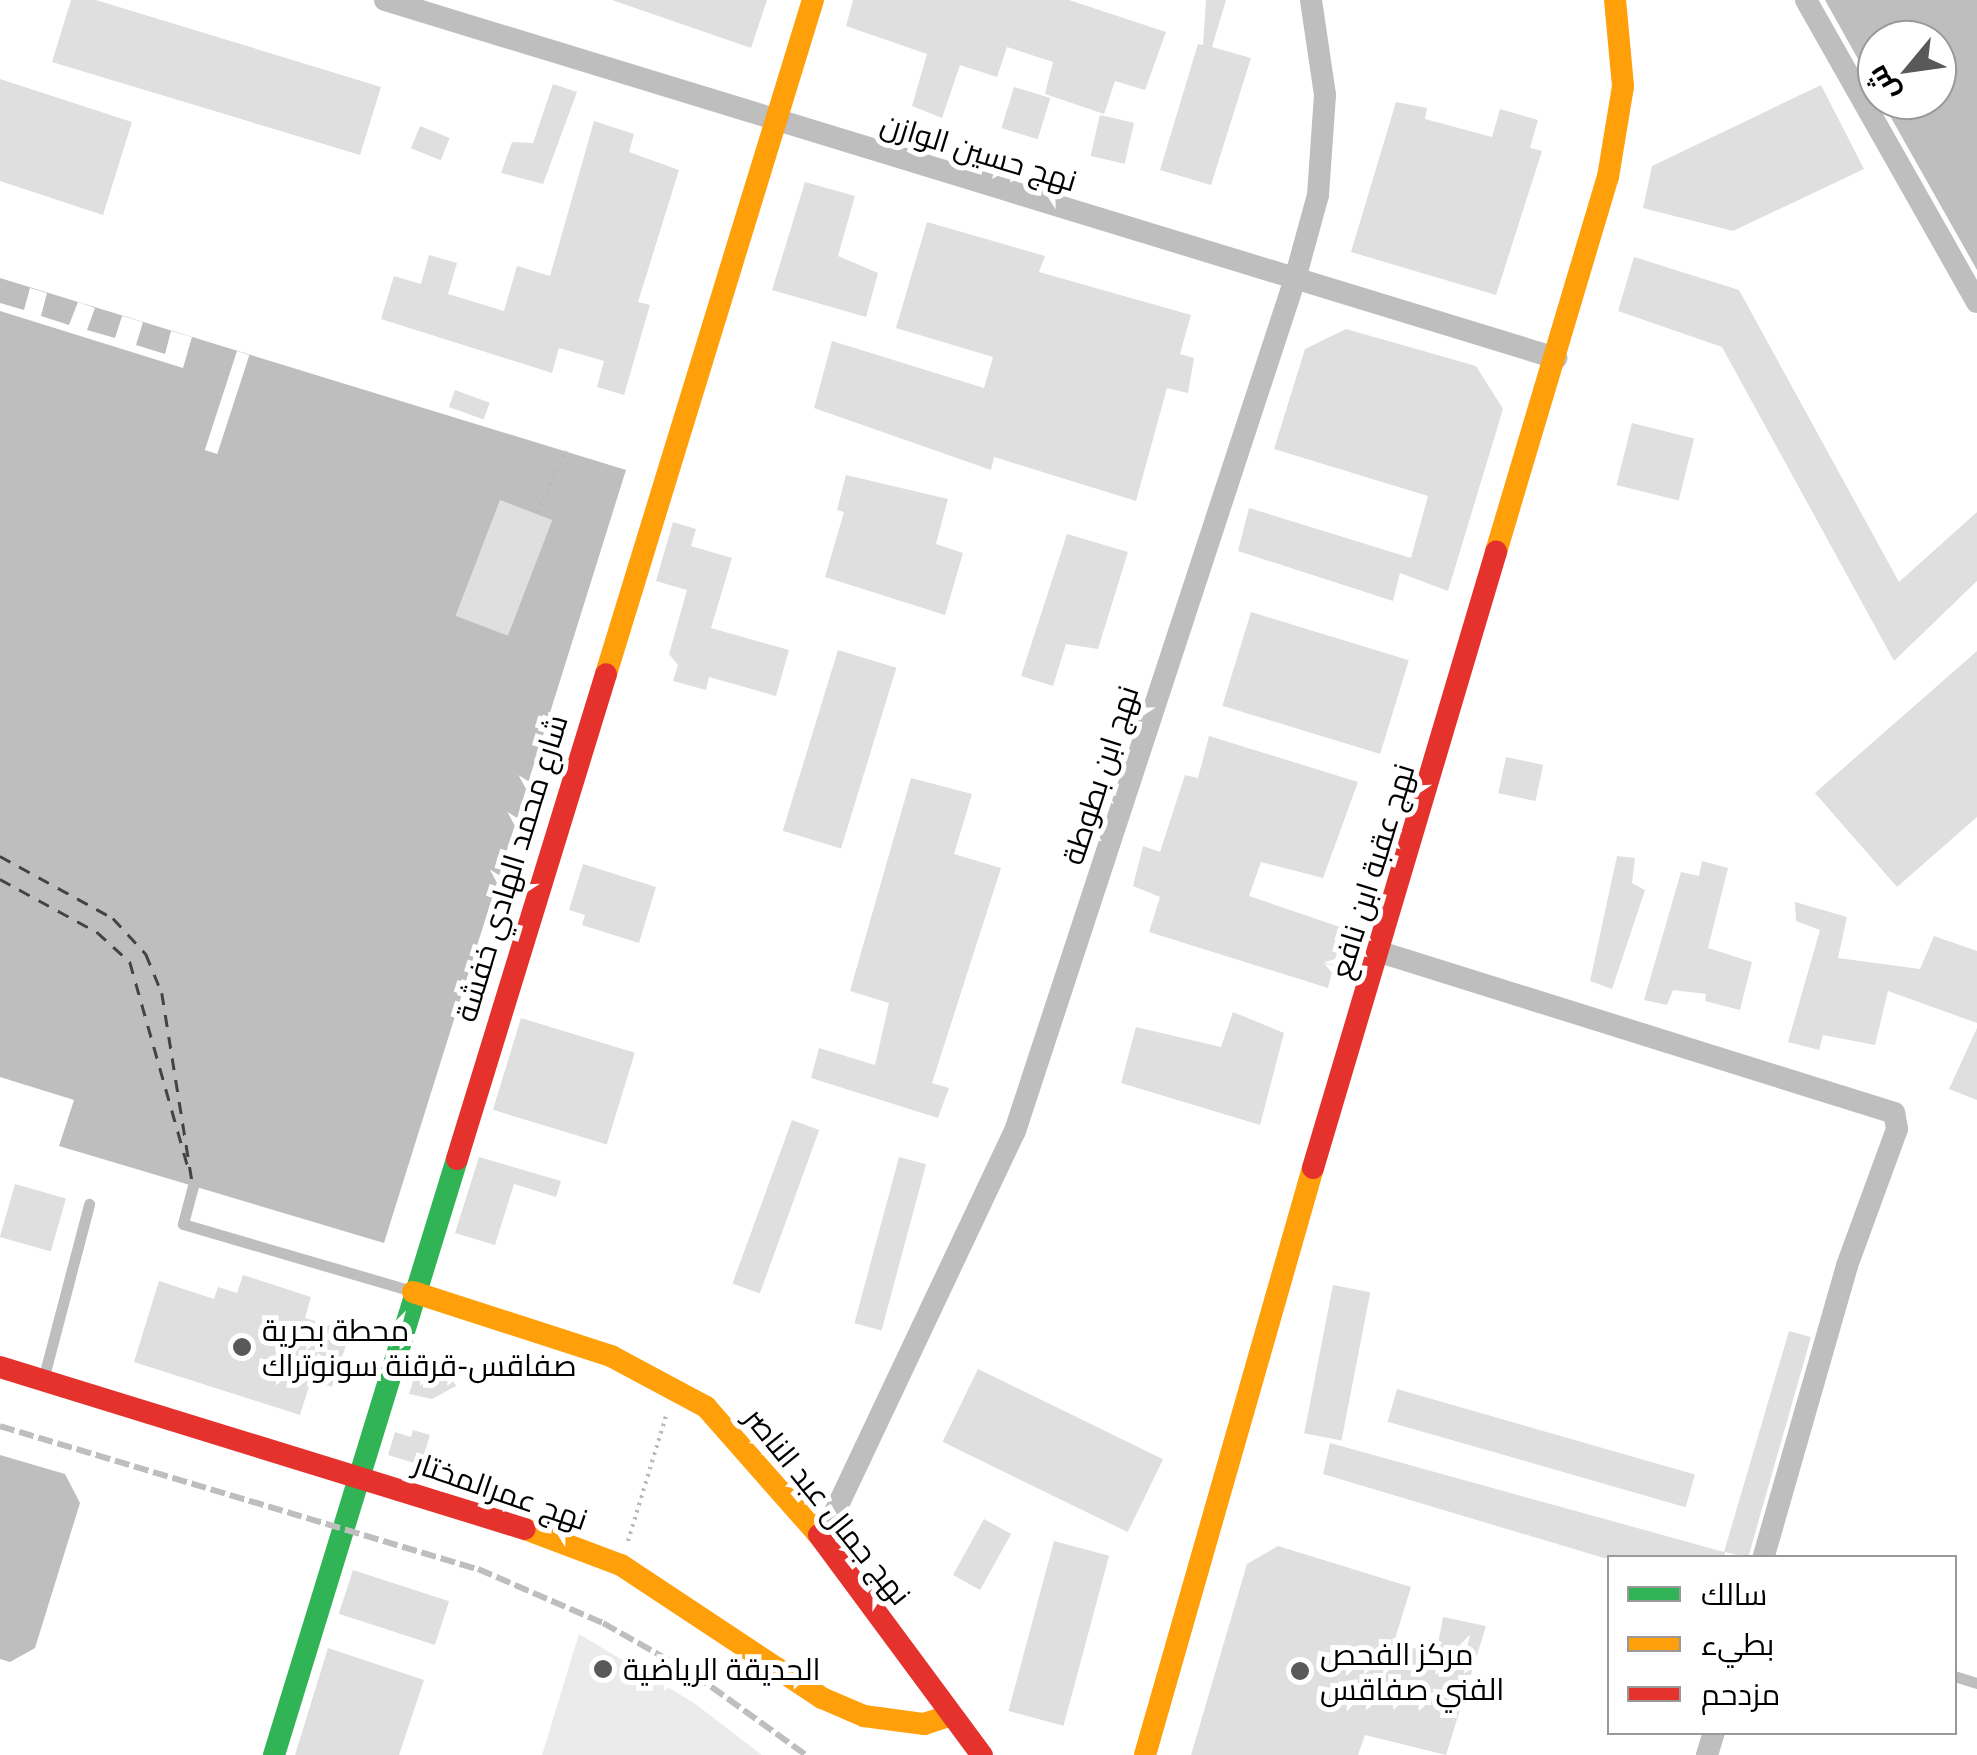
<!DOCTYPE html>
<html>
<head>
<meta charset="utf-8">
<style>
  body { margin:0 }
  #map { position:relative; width:1977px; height:1755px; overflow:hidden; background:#fff; font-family:"Public Sans",Cairo,sans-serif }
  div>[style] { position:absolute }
  .green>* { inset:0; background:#ebebeb }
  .water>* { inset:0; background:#bebebe }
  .pier>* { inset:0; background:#fff; transform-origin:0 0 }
  .ferry>* { height:2.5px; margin-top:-1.25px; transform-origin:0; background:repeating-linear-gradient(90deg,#434343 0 12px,transparent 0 22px) }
  .building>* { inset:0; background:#dfdfdf; transform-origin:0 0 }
  .path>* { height:4px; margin-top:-2px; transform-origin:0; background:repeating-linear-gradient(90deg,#b9b9b9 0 2.5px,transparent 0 7.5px) }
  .lane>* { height:11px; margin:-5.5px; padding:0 5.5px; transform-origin:5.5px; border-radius:5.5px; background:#bebebe }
  .street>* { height:22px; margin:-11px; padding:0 11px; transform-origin:11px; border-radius:11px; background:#bebebe }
  .fast>* { height:22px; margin:-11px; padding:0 11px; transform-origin:11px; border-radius:11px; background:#30b455 }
  .slow>* { height:22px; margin:-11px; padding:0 11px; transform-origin:11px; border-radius:11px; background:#ff9f0a }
  .jam>* { height:22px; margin:-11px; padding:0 11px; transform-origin:11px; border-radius:11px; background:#e5322d }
  .rail>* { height:6px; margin-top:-3px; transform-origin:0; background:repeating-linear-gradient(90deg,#bebebe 0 15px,transparent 0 20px) }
  .dots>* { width:28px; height:28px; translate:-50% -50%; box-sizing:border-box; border:5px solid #fff; border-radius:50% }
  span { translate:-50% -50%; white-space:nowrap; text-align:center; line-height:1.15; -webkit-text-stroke:10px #fff; paint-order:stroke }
  .street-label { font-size:30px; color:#000 }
  .poi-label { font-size:30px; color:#000 }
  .left { translate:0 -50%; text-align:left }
  .legend { position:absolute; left:1607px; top:1555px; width:350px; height:180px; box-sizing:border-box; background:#fff; border:2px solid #999; margin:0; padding:12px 18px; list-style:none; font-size:30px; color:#000 }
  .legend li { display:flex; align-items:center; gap:20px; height:50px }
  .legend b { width:50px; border:2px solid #999 }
  .north { position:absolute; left:1857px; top:20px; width:100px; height:100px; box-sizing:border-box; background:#fff; border:2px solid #999; border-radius:50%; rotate:241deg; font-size:28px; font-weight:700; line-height:40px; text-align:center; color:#000 }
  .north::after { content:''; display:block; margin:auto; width:35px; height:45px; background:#595959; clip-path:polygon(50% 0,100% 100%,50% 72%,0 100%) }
</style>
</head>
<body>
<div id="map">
  <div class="green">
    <i style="clip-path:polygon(579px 1634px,694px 1703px,762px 1755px,542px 1755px)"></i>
  </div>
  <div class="water">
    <i style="clip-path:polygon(1825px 0,1977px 0,1977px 270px,1881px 100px,1937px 100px,1937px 40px,1877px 40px,1877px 93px)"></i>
    <i style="clip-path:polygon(0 278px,626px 470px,384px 1243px,59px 1146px,74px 1100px,0 1077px)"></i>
    <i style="clip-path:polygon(0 1455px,65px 1474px,80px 1503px,35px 1648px,10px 1662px,0 1659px)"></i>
  </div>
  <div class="pier">
    <i style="clip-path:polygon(30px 288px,47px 293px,41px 316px,69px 325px,78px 302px,95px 308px,87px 330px,115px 338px,122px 316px,143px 322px,136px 345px,165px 354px,171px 331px,192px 337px,183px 368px,0 311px,0 303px,24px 310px)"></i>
    <i style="left:237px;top:351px;width:13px;height:104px;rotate:18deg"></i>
  </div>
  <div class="ferry">
    <i style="left:0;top:856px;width:129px;rotate:28.8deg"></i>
    <i style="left:113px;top:918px;width:49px;rotate:47.5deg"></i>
    <i style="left:146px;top:954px;width:42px;rotate:67.7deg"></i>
    <i style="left:162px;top:993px;width:189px;rotate:80.9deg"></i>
    <i style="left:0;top:879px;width:111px;rotate:28.7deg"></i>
    <i style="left:97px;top:932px;width:45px;rotate:42.3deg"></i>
    <i style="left:130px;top:962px;width:216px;rotate:74.2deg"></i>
  </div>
  <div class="building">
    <i style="clip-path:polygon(71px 0,96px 0,381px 87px,360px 155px,52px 62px)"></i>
    <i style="clip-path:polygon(612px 0,767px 0,751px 48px)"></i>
    <i style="clip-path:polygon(853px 0,1069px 0,1166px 32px,1145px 90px,1115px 81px,1104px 114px,1045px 94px,1053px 62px,1007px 47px,997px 77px,960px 65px,942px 118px,912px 106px,927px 54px,846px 26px)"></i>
    <i style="clip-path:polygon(1206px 0,1226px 0,1212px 47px,1251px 58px,1211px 185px,1160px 170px,1198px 44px,1203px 45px)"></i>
    <i style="clip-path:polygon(0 79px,132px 122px,103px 215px,0 181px)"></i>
    <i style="clip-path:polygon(553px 84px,577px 92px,543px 184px,501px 173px,512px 142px,533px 143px)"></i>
    <i style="clip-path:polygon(1821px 85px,1864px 169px,1733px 231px,1643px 208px,1652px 166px)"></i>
    <i style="left:1014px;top:87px;width:38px;height:43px;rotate:17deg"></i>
    <i style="clip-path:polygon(1396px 102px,1427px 108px,1425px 119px,1492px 137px,1500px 109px,1538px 120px,1530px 148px,1542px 151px,1496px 295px,1351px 252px)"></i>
    <i style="left:1100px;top:115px;width:35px;height:42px;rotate:13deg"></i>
    <i style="clip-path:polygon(594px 121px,634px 134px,629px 152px,679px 170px,638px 302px,650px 305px,624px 395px,597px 387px,604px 361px,559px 348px,552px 373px,381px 319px,394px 276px,421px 284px,429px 255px,457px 263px,448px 294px,504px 311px,517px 266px,550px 276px)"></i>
    <i style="left:420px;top:126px;width:32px;height:24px;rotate:22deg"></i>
    <i style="clip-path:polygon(805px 182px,855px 196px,838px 256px,878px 273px,866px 317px,772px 290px)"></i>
    <i style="clip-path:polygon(927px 222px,1045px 256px,1039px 272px,1191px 315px,1180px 354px,1194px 358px,1188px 393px,1167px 388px,1136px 501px,994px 457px,991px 470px,814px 408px,832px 341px,984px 388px,993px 357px,896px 328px)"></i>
    <i style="clip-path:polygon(1634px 257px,1739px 290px,1899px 582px,1977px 512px,1977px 581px,1894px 661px,1722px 347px,1618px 311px)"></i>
    <i style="clip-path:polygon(1346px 329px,1476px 366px,1503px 409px,1448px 591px,1400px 573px,1393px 601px,1238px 551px,1249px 508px,1411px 558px,1428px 496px,1274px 449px,1305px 349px)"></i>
    <i style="left:455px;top:390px;width:37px;height:18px;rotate:20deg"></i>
    <i style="left:1632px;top:423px;width:64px;height:64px;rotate:14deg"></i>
    <i style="clip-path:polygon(846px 475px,948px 499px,936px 544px,963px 553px,945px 615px,825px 577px,844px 512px,837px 510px)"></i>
    <i style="left:500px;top:500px;width:56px;height:124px;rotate:21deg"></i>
    <i style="clip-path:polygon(673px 522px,696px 529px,691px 546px,732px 558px,711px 628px,789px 650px,776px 696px,709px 677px,706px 690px,673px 681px,678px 665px,669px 654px,687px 590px,656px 581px)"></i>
    <i style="clip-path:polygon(1067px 534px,1128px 552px,1098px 649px,1066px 644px,1053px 686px,1021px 676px)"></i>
    <i style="left:1251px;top:612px;width:165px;height:98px;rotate:17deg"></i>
    <i style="left:838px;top:650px;width:61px;height:189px;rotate:17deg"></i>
    <i style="clip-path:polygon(1977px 651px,1977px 817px,1897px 887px,1815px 793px)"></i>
    <i style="clip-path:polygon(1209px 736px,1358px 782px,1323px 878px,1261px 862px,1249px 896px,1343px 928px,1328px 988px,1149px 932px,1160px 897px,1133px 886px,1143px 846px,1160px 852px,1185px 775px,1198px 778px)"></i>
    <i style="left:1506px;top:757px;width:38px;height:37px;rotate:12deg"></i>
    <i style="clip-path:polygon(911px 778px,972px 794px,954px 854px,1001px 868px,932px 1083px,949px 1088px,938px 1118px,811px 1078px,819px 1048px,875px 1065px,889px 1003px,850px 991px)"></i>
    <i style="clip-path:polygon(1617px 856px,1635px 858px,1632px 883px,1645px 890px,1612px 989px,1590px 981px)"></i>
    <i style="clip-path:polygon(1702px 861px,1728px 868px,1708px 948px,1752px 962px,1740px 1010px,1705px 1001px,1706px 994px,1673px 990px,1667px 1005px,1644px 1000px,1681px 872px,1699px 876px)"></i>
    <i style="clip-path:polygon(583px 864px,656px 887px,639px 943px,582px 925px,585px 915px,569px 910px)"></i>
    <i style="clip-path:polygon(1795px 902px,1847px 917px,1838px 958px,1920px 969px,1934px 936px,1977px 951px,1977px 1023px,1888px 991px,1875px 1045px,1823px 1035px,1819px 1050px,1788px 1042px,1820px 930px,1796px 921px)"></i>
    <i style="clip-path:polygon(1233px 1012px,1284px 1033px,1260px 1125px,1121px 1083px,1136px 1027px,1221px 1047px)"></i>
    <i style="left:521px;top:1018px;width:119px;height:96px;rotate:17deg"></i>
    <i style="clip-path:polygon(1977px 1028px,1977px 1100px,1949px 1089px)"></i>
    <i style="left:792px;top:1120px;width:29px;height:174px;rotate:20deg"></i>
    <i style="clip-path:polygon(479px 1157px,561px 1181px,556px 1197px,514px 1184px,495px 1245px,455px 1233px)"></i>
    <i style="left:899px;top:1157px;width:28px;height:172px;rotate:15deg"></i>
    <i style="left:15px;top:1184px;width:53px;height:55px;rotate:16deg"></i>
    <i style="clip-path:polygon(243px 1275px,311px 1297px,305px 1318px,350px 1332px,333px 1387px,311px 1380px,300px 1415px,134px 1362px,159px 1281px,214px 1299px,218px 1287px,237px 1293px)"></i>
    <i style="left:1333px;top:1285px;width:38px;height:151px;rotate:11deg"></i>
    <i style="clip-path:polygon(1789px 1331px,1811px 1337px,1748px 1558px,1725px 1552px,1725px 1558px,1604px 1558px,1323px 1474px,1330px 1443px,1724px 1552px)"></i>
    <i style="clip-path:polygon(440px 1359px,456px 1386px,432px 1399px,409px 1394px,416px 1372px)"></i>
    <i style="left:978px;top:1369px;width:206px;height:81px;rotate:26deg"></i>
    <i style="left:1397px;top:1389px;width:310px;height:34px;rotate:16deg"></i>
    <i style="clip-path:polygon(413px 1430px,430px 1435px,421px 1465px,388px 1455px,395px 1432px,411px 1437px)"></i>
    <i style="left:984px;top:1519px;width:31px;height:64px;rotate:29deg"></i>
    <i style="left:1054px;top:1541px;width:57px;height:176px;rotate:15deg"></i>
    <i style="clip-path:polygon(1278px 1546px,1411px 1587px,1394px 1642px,1436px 1655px,1443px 1617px,1486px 1626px,1446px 1755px,1365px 1735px,1358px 1755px,1191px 1755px,1247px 1564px)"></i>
    <i style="left:353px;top:1570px;width:101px;height:46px;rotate:18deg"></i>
    <i style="clip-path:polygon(328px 1648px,424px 1680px,399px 1755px,295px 1755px)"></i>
  </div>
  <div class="path">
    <i style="left:537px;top:512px;width:68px;rotate:-64.6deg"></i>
    <i style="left:628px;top:1541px;width:131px;rotate:-73.1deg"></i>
  </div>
  <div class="lane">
    <i style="left:193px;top:1186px;width:39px;rotate:105deg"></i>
    <i style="left:183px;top:1224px;width:235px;rotate:16.3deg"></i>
    <i style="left:44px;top:1376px;width:178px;rotate:-75.3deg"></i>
    <i style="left:1954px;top:1676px;width:24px;rotate:17deg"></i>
  </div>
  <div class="street">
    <i style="left:385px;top:0;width:1225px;rotate:17deg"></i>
    <i style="left:1806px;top:0;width:347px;rotate:60.5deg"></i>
    <i style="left:1380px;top:952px;width:539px;rotate:17.39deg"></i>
    <i style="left:1894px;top:1113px;width:16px;rotate:79deg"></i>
    <i style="left:1897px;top:1129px;width:146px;rotate:110.1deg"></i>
    <i style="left:1847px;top:1266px;width:304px;rotate:106deg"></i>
    <i style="left:822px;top:1539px;width:451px;rotate:-64.7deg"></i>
    <i style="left:1015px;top:1131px;width:897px;rotate:-71.81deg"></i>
    <i style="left:1295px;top:279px;width:87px;rotate:-74.7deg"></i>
    <i style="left:1318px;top:195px;width:100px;rotate:-86deg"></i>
    <i style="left:1325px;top:95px;width:96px;rotate:-98.4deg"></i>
    <i style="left:1707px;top:1755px;width:24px;rotate:-73deg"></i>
  </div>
  <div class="fast">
    <i style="left:274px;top:1755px;width:623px;rotate:-72.93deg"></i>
  </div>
  <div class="slow">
    <i style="left:1496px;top:552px;width:391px;rotate:-73.4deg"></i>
    <i style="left:1608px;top:177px;width:92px;rotate:-80.6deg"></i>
    <i style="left:1623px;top:86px;width:86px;rotate:-95.3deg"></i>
    <i style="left:606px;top:674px;width:705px;rotate:-72.93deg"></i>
    <i style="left:413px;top:1292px;width:208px;rotate:17.9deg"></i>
    <i style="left:611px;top:1356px;width:108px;rotate:28.2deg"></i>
    <i style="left:706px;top:1407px;width:171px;rotate:48.6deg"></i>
    <i style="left:525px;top:1529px;width:103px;rotate:20.6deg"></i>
    <i style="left:621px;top:1565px;width:241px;rotate:33.5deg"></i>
    <i style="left:822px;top:1698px;width:46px;rotate:23.2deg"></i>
    <i style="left:864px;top:1716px;width:61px;rotate:7.6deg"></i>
    <i style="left:924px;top:1724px;width:29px;rotate:-18deg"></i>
    <i style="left:1145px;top:1755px;width:611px;rotate:-74.03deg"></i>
  </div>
  <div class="jam">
    <i style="left:457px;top:1159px;width:507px;rotate:-72.92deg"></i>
    <i style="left:1313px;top:1168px;width:643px;rotate:-73.45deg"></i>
    <i style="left:0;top:1367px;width:549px;rotate:17.15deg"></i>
    <i style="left:819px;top:1535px;width:274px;rotate:53.5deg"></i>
  </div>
  <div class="rail">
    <i style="left:0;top:1426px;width:499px;rotate:16.7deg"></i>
    <i style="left:478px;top:1569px;width:136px;rotate:23.4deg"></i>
    <i style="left:603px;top:1623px;width:106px;rotate:29.5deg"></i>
    <i style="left:695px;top:1675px;width:137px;rotate:35.8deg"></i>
  </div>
  <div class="dots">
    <i style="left:242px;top:1347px;background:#595959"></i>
    <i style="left:603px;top:1669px;background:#595959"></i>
    <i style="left:1300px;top:1671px;background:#595959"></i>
  </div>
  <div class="street-label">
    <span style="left:979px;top:152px;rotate:17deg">نهج حسين الوازن</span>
    <span style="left:1100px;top:775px;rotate:-72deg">نهج ابن بطوطة</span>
    <span style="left:511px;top:868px;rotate:-73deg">شارع محمد الهادي خفشة</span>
    <span style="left:1372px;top:871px;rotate:-73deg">نهج عقبة ابن نافع</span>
    <span style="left:501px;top:1491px;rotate:19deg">نهج عمرالمختار</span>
    <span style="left:828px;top:1506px;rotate:51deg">نهج جمال عبد الناصر</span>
  </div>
  <div class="poi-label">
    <span class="left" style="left:262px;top:1347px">محطة بحرية<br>صفاقس-قرقنة سونوتراك</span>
    <span class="left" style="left:1320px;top:1671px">مركز الفحص<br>الفني صفاقس</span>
    <span class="left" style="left:623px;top:1669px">الحديقة الرياضية</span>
  </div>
  <ul class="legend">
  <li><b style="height:12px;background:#30b455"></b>سالك</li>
  <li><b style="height:12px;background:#ff9f0a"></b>بطيء</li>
  <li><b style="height:12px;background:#e5322d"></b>مزدحم</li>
  </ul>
  <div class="north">ش</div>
</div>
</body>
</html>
